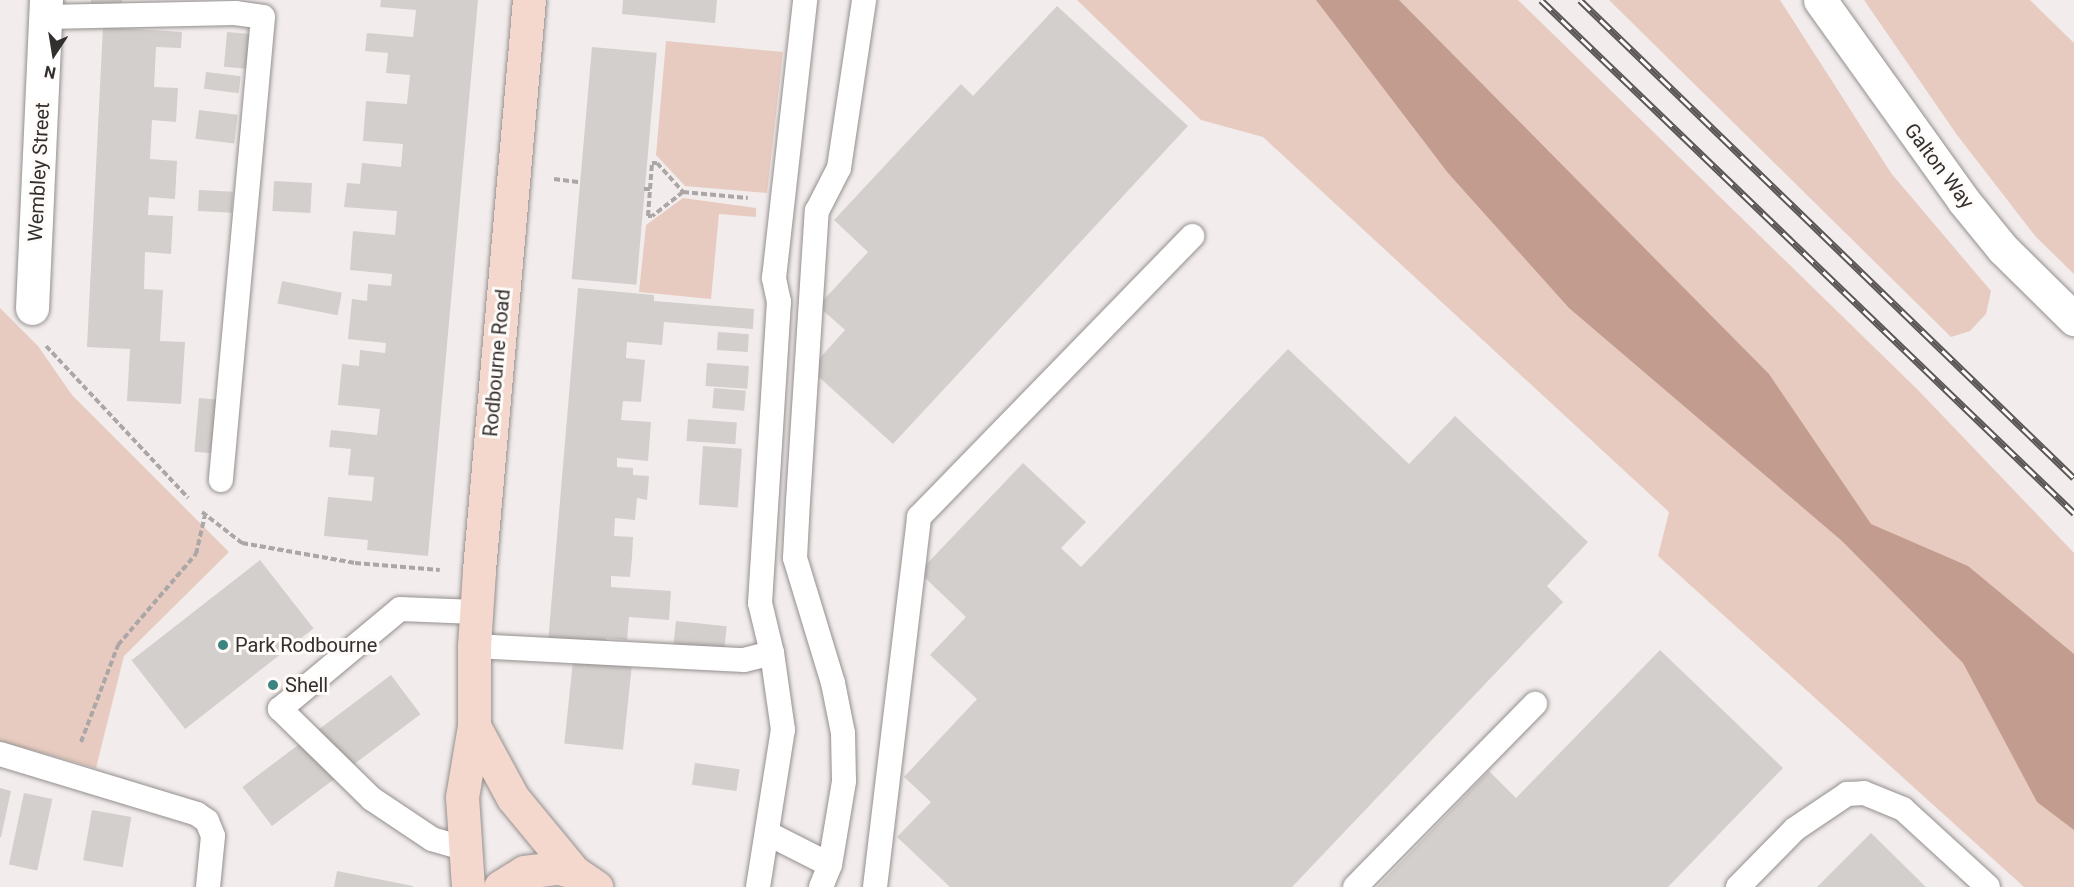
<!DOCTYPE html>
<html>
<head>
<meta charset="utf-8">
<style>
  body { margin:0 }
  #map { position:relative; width:2074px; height:887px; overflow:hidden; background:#f2edec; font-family:Roboto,sans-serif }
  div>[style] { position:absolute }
  .green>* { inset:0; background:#e8cbc0 }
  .water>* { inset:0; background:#c29c8e }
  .building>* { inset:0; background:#d3cfcd; transform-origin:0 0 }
  .path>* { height:4px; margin-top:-2px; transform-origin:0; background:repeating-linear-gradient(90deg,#aba7a6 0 6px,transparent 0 9px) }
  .roads { filter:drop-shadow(0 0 2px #948f8e) drop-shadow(0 0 2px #948f8e) }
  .lane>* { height:24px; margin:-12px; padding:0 12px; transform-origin:12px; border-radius:12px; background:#fff }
  .street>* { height:33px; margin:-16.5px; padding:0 16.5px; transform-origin:16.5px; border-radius:16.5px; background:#fff }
  .secondary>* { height:33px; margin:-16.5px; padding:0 16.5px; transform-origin:16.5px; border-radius:16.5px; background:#f4d8cd }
  .rail>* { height:7px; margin-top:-3.5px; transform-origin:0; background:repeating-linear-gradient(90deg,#fffbf9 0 14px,#5a5756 0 28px); box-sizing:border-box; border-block:2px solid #5a5756 }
  .dots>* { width:16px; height:16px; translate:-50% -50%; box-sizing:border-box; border:3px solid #fffbf9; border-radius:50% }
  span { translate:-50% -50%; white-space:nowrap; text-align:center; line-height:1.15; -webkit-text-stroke:6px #fffbf9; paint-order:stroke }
  .street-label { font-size:20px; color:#32302f }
  .poi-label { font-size:20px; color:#32302f }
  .left { translate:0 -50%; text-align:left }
  .north { position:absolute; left:24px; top:24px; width:60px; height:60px; -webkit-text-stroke:4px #fffbf9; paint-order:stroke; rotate:192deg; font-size:16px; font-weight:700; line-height:24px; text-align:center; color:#32302f }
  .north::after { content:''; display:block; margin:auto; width:21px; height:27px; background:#32302f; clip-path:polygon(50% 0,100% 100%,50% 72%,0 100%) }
</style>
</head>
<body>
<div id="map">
  <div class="green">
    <i style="clip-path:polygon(1077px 0,1518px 0,1918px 390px,2074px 553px,2074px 887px,2024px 887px,1658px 556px,1669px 512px,1263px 137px,1201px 120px)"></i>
    <i style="clip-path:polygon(1609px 0,1780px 0,1891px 173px,1991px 291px,1986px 314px,1970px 331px,1951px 337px)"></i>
    <i style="clip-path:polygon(1864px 0,2030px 0,2074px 43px,2074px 274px,2036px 237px,1957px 135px)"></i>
    <i style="clip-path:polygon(666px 41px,783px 52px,767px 193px,685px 186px,656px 155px)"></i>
    <i style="clip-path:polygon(683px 198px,756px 208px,756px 217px,719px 214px,711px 299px,639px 292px,646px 225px)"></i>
    <i style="clip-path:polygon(0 308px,38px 346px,72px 395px,229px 552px,124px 656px,96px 768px,0 741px)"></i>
  </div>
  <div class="water">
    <i style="clip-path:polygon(1316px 0,1399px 0,1769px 374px,1871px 524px,1968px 566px,2074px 654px,2074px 830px,2037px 802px,1963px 663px,1842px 541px,1569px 308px,1448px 173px)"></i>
  </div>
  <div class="building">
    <i style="clip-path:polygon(91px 0,122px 0,122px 5px,91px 4px)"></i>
    <i style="clip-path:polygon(381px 0,478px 0,428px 556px,367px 550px,368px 540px,324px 536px,328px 497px,372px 501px,374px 477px,348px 475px,351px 449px,329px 447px,331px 430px,377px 435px,380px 409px,338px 405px,342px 364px,359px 366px,360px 350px,385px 353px,386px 343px,348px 339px,352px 299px,367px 301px,368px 284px,391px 286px,392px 274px,350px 270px,353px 231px,395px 235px,397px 211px,344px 207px,347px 183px,360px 184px,362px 163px,401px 167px,403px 144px,363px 141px,366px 101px,407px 104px,410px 75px,386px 73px,388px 53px,365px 51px,367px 33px,413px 37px,416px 10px,380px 7px)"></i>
    <i style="clip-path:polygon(623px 0,717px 0,715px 23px,622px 14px)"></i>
    <i style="clip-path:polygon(1057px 6px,1188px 126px,893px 444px,810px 369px,845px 330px,818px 306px,868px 252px,834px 220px,961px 84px,973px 96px)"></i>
    <i style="clip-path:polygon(103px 27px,182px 32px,181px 48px,156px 47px,154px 87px,178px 88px,176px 122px,152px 120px,150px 159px,177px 161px,175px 199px,149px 197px,148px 215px,173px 216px,171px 254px,145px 252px,144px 289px,163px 290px,160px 341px,185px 342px,181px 404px,127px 401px,130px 349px,87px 347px)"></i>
    <i style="left:227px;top:32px;width:23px;height:35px;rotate:5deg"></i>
    <i style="left:592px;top:47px;width:65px;height:233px;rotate:5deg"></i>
    <i style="left:206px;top:72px;width:35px;height:17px;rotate:7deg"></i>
    <i style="left:199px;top:110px;width:39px;height:29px;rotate:7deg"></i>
    <i style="left:274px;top:181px;width:38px;height:30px;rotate:3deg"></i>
    <i style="left:199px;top:190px;width:34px;height:21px;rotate:3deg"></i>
    <i style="left:282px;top:281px;width:61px;height:23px;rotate:11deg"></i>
    <i style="clip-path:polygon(578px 288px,654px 295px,654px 301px,754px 309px,753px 329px,664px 322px,662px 345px,627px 342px,626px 358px,645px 360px,643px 382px,641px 402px,623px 401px,621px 420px,651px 422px,648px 461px,617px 458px,617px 467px,633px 468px,633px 475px,649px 476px,647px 500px,637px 498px,635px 520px,615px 518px,614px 536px,633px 537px,632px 557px,630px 577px,611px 576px,611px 587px,671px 591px,669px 620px,629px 617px,627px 640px,606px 638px,605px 647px,548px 643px)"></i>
    <i style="left:718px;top:332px;width:31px;height:18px;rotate:4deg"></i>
    <i style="clip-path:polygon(1288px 349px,1409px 464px,1455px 416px,1588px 542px,1547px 586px,1563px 602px,1292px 887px,950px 887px,897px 837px,931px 802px,904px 777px,977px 699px,930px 655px,966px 617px,919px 572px,1023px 463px,1086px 522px,1061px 548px,1081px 567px)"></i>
    <i style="left:707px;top:363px;width:42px;height:23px;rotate:4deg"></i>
    <i style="left:714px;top:388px;width:32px;height:20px;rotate:5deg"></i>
    <i style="left:199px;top:398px;width:21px;height:54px;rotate:5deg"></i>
    <i style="left:688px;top:419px;width:49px;height:22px;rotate:4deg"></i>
    <i style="left:703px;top:446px;width:39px;height:59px;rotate:4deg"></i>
    <i style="left:260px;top:560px;width:87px;height:163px;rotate:52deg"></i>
    <i style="left:676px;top:621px;width:51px;height:28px;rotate:6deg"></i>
    <i style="clip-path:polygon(1660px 650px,1783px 768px,1668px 887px,1377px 887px,1489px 771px,1516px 798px)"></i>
    <i style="left:573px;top:661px;width:59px;height:83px;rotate:6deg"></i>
    <i style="left:391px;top:675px;width:49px;height:186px;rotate:53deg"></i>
    <i style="left:695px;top:763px;width:45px;height:22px;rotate:8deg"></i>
    <i style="clip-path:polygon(0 788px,11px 791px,1px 837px,0 837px)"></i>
    <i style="left:24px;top:793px;width:29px;height:73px;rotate:12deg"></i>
    <i style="left:92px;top:810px;width:40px;height:51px;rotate:10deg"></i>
    <i style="clip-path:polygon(1871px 833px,1926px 887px,1817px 887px)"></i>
    <i style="clip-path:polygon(337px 871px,413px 886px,413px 887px,334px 887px)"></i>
  </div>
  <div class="path">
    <i style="left:652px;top:163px;width:5px"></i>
    <i style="left:657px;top:163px;width:39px;rotate:48deg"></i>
    <i style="left:683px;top:192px;width:39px;rotate:142deg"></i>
    <i style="left:652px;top:216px;width:4px;rotate:180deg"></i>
    <i style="left:648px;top:216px;width:53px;rotate:-85.7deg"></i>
    <i style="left:554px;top:179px;width:26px;rotate:7deg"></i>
    <i style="left:644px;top:189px;width:6px"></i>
    <i style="left:683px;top:192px;width:65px;rotate:5.3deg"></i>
    <i style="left:46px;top:346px;width:208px;rotate:46.9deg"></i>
    <i style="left:202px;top:512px;width:51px;rotate:37.8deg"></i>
    <i style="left:242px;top:543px;width:115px;rotate:10deg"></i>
    <i style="left:355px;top:563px;width:85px;rotate:4.7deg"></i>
    <i style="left:81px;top:742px;width:104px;rotate:-69.1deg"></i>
    <i style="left:118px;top:645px;width:120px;rotate:-49.4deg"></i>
    <i style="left:196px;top:554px;width:39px;rotate:-77deg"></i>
  </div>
  <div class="roads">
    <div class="lane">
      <i style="left:46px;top:17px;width:189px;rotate:-1.2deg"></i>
      <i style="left:235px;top:13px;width:28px;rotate:8deg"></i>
      <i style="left:263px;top:17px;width:465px;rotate:95.2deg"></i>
      <i style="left:474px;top:646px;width:270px;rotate:3deg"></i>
      <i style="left:744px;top:660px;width:29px;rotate:-14deg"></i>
      <i style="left:772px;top:653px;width:51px;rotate:-103.5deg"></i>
      <i style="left:760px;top:603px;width:302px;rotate:-86.4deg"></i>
      <i style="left:779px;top:302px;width:25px;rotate:-102deg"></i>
      <i style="left:774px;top:278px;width:280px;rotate:-83.6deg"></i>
      <i style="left:0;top:754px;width:206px;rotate:16.9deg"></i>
      <i style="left:197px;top:814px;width:12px;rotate:35deg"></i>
      <i style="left:207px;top:821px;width:16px;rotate:68deg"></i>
      <i style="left:213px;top:836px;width:51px;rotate:95.6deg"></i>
      <i style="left:769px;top:834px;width:68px;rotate:26.9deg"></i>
      <i style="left:463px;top:848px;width:32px;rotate:-164deg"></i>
      <i style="left:432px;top:839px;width:72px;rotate:-146.3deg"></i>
      <i style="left:372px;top:799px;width:129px;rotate:-135.6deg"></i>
      <i style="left:280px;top:709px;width:156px;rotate:-39.8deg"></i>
      <i style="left:400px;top:609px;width:76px;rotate:2.3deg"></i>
      <i style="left:758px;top:887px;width:159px;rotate:-81deg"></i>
      <i style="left:783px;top:730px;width:78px;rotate:-98.1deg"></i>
      <i style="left:821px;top:887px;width:24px;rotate:-68deg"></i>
      <i style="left:830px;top:865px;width:85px;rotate:-80.5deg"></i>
      <i style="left:844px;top:781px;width:48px;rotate:-91.2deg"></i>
      <i style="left:843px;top:733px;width:51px;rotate:-101.3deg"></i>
      <i style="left:833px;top:683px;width:131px;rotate:-106.9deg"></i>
      <i style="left:795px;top:558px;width:57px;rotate:-87deg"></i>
      <i style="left:798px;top:501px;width:291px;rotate:-86.3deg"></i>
      <i style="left:817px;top:211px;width:48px;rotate:-62.9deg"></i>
      <i style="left:839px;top:168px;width:170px;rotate:-81.5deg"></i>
      <i style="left:875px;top:887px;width:373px;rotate:-83.2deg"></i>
      <i style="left:919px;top:517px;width:392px;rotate:-45.8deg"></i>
      <i style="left:1355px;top:887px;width:257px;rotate:-45.5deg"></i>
      <i style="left:1738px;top:887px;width:81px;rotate:-45.5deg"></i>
      <i style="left:1795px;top:829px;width:63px;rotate:-33.9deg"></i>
      <i style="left:1847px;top:794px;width:17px;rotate:-3deg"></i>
      <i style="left:1864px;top:793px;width:42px;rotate:22.3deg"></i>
      <i style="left:1903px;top:809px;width:115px;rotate:42.5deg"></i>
    </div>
    <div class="street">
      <i style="left:1820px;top:0;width:246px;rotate:54.4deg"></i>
      <i style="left:1963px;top:200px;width:63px;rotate:50.8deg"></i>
      <i style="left:2003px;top:249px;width:100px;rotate:44.6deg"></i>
      <i style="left:32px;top:308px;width:308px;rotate:-87.4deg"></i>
    </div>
    <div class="secondary">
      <i style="left:474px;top:726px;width:82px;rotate:61.6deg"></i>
      <i style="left:513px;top:798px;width:96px;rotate:50.5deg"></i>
      <i style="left:468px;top:887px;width:90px;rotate:-93.8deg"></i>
      <i style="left:462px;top:797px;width:72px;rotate:-80.4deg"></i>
      <i style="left:474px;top:726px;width:80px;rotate:-90deg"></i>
      <i style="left:474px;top:646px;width:76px;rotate:-86.2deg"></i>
      <i style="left:479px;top:570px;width:572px;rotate:-84.99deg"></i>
      <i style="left:500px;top:887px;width:28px;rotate:-32deg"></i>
      <i style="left:524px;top:872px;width:35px;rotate:-7deg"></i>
      <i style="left:559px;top:868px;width:16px;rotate:15deg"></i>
      <i style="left:574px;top:872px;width:27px;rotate:34deg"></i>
    </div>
  </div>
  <div class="rail">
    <i style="left:1541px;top:0;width:740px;rotate:43.9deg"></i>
    <i style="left:1580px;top:0;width:687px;rotate:44.06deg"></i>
  </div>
  <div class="dots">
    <i style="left:223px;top:645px;background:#3c8481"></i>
    <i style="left:273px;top:685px;background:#3c8481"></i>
  </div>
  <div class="street-label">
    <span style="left:1939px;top:166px;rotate:53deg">Galton Way</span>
    <span style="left:39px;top:172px;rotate:-87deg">Wembley Street</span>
    <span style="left:497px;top:363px;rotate:-85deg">Rodbourne Road</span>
  </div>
  <div class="poi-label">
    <span class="left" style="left:235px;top:645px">Park Rodbourne</span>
    <span class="left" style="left:285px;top:685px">Shell</span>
  </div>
  <div class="north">N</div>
</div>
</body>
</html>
